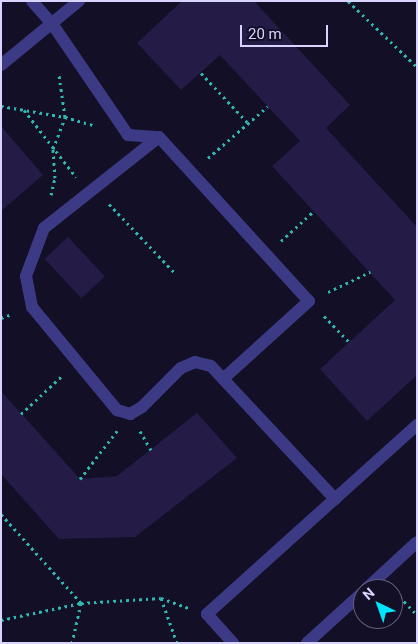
<!DOCTYPE html>
<html>
<head>
<meta charset="utf-8">
<style>
  body { margin:0 }
  #map { position:relative; width:418px; height:644px; overflow:hidden; background:#130f26; font-family:Roboto,sans-serif }
  div>[style] { position:absolute }
  .building>* { inset:0; background:#241b47; transform-origin:0 0 }
  .path>* { height:3px; margin-top:-1.5px; transform-origin:0; background:repeating-linear-gradient(90deg,#2fb8b0 0 2.5px,transparent 0 6.5px) }
  .minor>* { height:12px; margin:-6px; padding:0 6px; transform-origin:6px; border-radius:6px; background:#3d3a85 }
  span { translate:-50% -50%; white-space:nowrap; text-align:center; line-height:1.15; -webkit-text-stroke:5px #130f26; paint-order:stroke }
  .frame { position:absolute; inset:0; border:2px solid #d9d4ff; pointer-events:none }
  .north { position:absolute; left:353px; top:579px; width:50px; height:50px; box-sizing:border-box; background:#130f26; border:1px solid #625e7d; border-radius:50%; rotate:318deg; font-size:14px; font-weight:700; line-height:20px; text-align:center; color:#d9d4ff }
  .north::after { content:''; display:block; margin:auto; width:18px; height:22px; background:#00e5ff; clip-path:polygon(50% 0,100% 100%,50% 72%,0 100%) }
  .scale { position:absolute; left:240px; top:25px; width:88px; height:22px; box-sizing:border-box; border:2px solid #d9d4ff; border-top:0; padding-left:6px; font-size:15px; line-height:18px; white-space:nowrap; color:#d9d4ff; -webkit-text-stroke:4px #130f26; paint-order:stroke }
</style>
</head>
<body>
<div id="map">
  <div class="building">
    <i style="clip-path:polygon(182px 1px,254px 1px,350px 105px,326px 128px,417px 227px,417px 375px,367px 421px,320px 369px,395px 300px,272px 166px,300px 141px,220px 55px,181px 90px,137px 43px)"></i>
    <i style="clip-path:polygon(1px 126px,43px 175px,1px 211px)"></i>
    <i style="left:68px;top:237px;width:54px;height:32px;rotate:47deg"></i>
    <i style="clip-path:polygon(1px 391px,80px 479px,117px 476px,197px 413px,237px 458px,135px 537px,59px 539px,1px 474px)"></i>
  </div>
  <div class="path">
    <i style="left:348px;top:1px;width:95px;rotate:43.7deg"></i>
    <i style="left:201px;top:73px;width:69px;rotate:46.8deg"></i>
    <i style="left:1px;top:106px;width:65px;rotate:9.8deg"></i>
    <i style="left:65px;top:117px;width:32px;rotate:16deg"></i>
    <i style="left:24px;top:110px;width:85px;rotate:52.2deg"></i>
    <i style="left:208px;top:158px;width:79px;rotate:-40.9deg"></i>
    <i style="left:51px;top:195px;width:17px;rotate:-77deg"></i>
    <i style="left:55px;top:178px;width:29px;rotate:-94deg"></i>
    <i style="left:53px;top:149px;width:34px;rotate:-69deg"></i>
    <i style="left:65px;top:117px;width:42px;rotate:-98.1deg"></i>
    <i style="left:109px;top:204px;width:95px;rotate:46.3deg"></i>
    <i style="left:281px;top:241px;width:45px;rotate:-42.3deg"></i>
    <i style="left:328px;top:292px;width:47px;rotate:-25.5deg"></i>
    <i style="left:324px;top:316px;width:36px;rotate:46deg"></i>
    <i style="left:1px;top:318px;width:12px;rotate:-20deg"></i>
    <i style="left:21px;top:414px;width:57px;rotate:-42.9deg"></i>
    <i style="left:140px;top:431px;width:22px;rotate:60deg"></i>
    <i style="left:80px;top:479px;width:61px;rotate:-52.4deg"></i>
    <i style="left:1px;top:514px;width:120px;rotate:48deg"></i>
    <i style="left:81px;top:603px;width:80px;rotate:-3.6deg"></i>
    <i style="left:161px;top:598px;width:30px;rotate:20deg"></i>
    <i style="left:395px;top:592px;width:32px;rotate:46deg"></i>
    <i style="left:161px;top:598px;width:48px;rotate:70.4deg"></i>
    <i style="left:1px;top:620px;width:82px;rotate:-12deg"></i>
    <i style="left:81px;top:603px;width:41px;rotate:102.7deg"></i>
  </div>
  <div class="minor">
    <i style="left:32px;top:1px;width:32px;rotate:49deg"></i>
    <i style="left:53px;top:25px;width:133px;rotate:55.7deg"></i>
    <i style="left:128px;top:135px;width:31px;rotate:4deg"></i>
    <i style="left:159px;top:137px;width:222px;rotate:47.6deg"></i>
    <i style="left:309px;top:301px;width:116px;rotate:137.8deg"></i>
    <i style="left:1px;top:65px;width:101px;rotate:-39.4deg"></i>
    <i style="left:159px;top:137px;width:147px;rotate:141.6deg"></i>
    <i style="left:44px;top:228px;width:51px;rotate:110.6deg"></i>
    <i style="left:26px;top:276px;width:32px;rotate:79deg"></i>
    <i style="left:32px;top:307px;width:134px;rotate:50.5deg"></i>
    <i style="left:117px;top:410px;width:14px;rotate:17deg"></i>
    <i style="left:130px;top:414px;width:14px;rotate:-30deg"></i>
    <i style="left:142px;top:407px;width:55px;rotate:-45deg"></i>
    <i style="left:181px;top:368px;width:15px;rotate:-23deg"></i>
    <i style="left:195px;top:362px;width:16px;rotate:14deg"></i>
    <i style="left:211px;top:366px;width:182px;rotate:47deg"></i>
    <i style="left:366px;top:589px;width:69px;rotate:-42.7deg"></i>
    <i style="left:233px;top:643px;width:39px;rotate:-132deg"></i>
    <i style="left:207px;top:614px;width:283px;rotate:-42deg"></i>
    <i style="left:307px;top:643px;width:76px;rotate:-42.3deg"></i>
  </div>
  <div class="frame"></div>
  <div class="north">N</div>
  <div class="scale">20 m</div>
</div>
</body>
</html>
